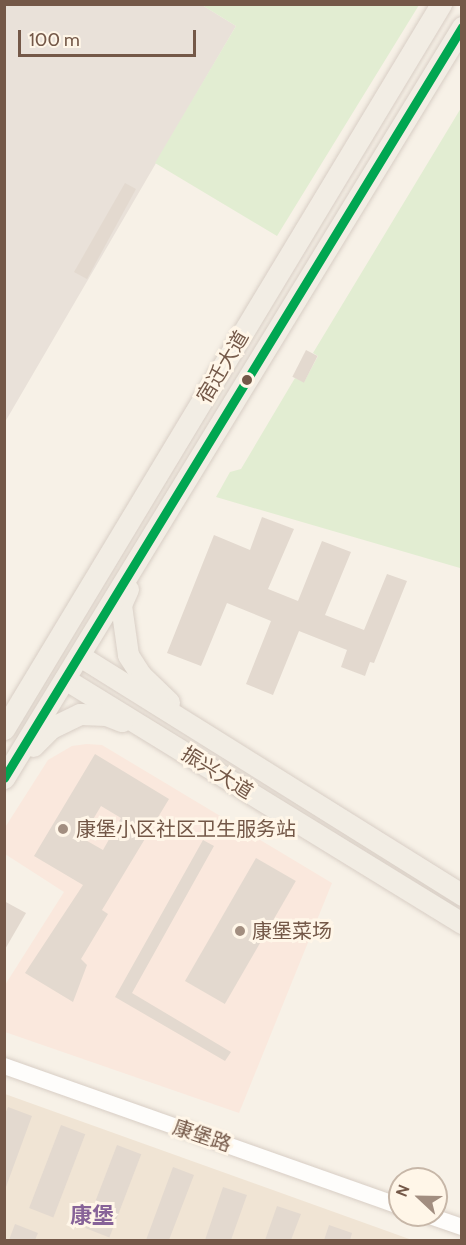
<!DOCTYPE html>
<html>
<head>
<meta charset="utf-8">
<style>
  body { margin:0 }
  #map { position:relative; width:466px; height:1245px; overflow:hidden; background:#f7f1e7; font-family:Cabin,"Noto Sans SC",sans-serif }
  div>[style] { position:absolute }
  .residential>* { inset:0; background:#f0e4d4 }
  .commercial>* { inset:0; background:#fae8dd }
  .industrial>* { inset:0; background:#e9e1d9 }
  .green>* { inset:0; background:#e2edd2 }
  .building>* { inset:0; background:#e3d9cf; transform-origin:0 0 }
  .roads { filter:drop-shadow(0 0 2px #d8cec5) drop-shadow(0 0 2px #d8cec5) }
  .minor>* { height:16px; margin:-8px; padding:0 8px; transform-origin:8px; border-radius:8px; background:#fefdfb }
  .major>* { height:21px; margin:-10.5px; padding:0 10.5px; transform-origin:10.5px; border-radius:10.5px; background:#f2ede4 }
  .bus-1>* { height:9px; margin:-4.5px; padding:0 4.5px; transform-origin:4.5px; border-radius:4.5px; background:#00a651 }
  .dots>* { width:16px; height:16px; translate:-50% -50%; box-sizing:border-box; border:3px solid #fff6e8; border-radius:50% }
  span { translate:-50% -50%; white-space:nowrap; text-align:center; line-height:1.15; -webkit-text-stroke:6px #fff6e8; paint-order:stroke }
  .street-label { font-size:20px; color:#745848 }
  .poi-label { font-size:20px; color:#745848 }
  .left { translate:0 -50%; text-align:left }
  .quarter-label { font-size:22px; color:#876398; font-weight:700 }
  .frame { position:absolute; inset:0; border:6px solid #745848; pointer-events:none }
  .north { position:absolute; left:388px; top:1167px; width:60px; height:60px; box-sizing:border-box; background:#fff6e8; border:2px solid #c7b7a8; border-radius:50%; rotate:292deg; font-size:16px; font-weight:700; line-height:24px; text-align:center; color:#745848 }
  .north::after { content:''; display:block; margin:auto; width:21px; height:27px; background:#a28e80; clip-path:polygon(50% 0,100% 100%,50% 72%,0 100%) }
  .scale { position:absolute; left:18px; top:30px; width:178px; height:27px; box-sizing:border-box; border:3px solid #745848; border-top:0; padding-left:8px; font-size:18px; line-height:21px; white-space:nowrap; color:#745848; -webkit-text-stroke:4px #fff6e8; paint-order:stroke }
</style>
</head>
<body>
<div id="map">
  <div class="residential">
    <i style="clip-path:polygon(5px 1094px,412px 1240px,5px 1240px)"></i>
  </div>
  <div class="commercial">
    <i style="clip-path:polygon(87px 744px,102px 745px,332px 883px,239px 1113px,5px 1032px,5px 985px,64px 892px,5px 854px,4px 829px,48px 760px,72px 746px)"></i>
  </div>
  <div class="industrial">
    <i style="clip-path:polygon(5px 5px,202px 5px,236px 26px,5px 422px)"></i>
  </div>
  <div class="green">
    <i style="clip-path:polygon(202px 5px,419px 5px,277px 236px,155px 163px,236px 26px)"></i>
    <i style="clip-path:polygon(461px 108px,461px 568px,460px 568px,216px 497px,230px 472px,241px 469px,295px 378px,304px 382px,318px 356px,313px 353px)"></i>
  </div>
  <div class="building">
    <i style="clip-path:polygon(125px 183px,136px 189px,87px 279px,74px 272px)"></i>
    <i style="left:306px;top:350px;width:13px;height:30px;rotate:27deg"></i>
    <i style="clip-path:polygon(262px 517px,294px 529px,268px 589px,298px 601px,322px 541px,351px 552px,325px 615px,364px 630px,387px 574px,407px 581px,374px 663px,370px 662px,365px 676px,341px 667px,347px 650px,299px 631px,273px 695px,246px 684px,271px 621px,227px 603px,201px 666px,167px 653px,214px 535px,250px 550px)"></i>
    <i style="clip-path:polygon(evenodd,95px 754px,169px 799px,102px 910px,108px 914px,81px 959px,87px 965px,73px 1002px,25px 973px,83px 885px,34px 856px,95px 754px,101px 806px,121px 818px,103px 850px,82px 838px,101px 806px)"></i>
    <i style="clip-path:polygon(203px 840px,214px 846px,132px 993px,231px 1052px,225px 1061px,115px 997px)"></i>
    <i style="left:256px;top:858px;width:46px;height:142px;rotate:30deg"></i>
    <i style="clip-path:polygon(4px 901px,26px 913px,4px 951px)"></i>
    <i style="clip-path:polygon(8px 1107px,32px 1116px,6px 1187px,4px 1116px)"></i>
    <i style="left:61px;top:1125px;width:26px;height:89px;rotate:21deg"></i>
    <i style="left:117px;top:1145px;width:26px;height:89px;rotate:21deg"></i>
    <i style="clip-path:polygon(173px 1167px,194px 1175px,169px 1240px,146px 1240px)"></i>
    <i style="clip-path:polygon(223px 1187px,247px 1195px,231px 1240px,205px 1240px)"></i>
    <i style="clip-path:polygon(277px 1206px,301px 1214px,291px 1240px,265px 1240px)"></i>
    <i style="clip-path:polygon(15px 1224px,38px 1233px,35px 1240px,9px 1240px)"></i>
    <i style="clip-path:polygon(329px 1225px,352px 1233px,350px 1240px,324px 1240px)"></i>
  </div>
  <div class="roads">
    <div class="minor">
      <i style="left:4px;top:1066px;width:420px;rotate:19.5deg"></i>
      <i style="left:427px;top:1215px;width:37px;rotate:19deg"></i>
    </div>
    <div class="major">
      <i style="left:128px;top:589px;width:17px;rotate:114deg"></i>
      <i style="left:121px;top:605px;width:50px;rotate:82deg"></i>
      <i style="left:128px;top:655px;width:24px;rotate:57deg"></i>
      <i style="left:141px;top:675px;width:39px;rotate:44deg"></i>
      <i style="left:80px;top:656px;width:451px;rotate:32deg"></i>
      <i style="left:65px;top:679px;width:466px;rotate:31.6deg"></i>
      <i style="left:4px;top:729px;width:847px;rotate:-58.92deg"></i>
      <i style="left:33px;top:746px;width:25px;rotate:-45deg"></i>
      <i style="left:51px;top:728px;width:32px;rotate:-26deg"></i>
      <i style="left:80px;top:714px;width:26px;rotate:2deg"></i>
      <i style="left:106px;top:715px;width:17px;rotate:21deg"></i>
      <i style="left:4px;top:778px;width:880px;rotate:-58.62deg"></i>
    </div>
  </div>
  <div class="bus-1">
    <i style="left:4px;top:778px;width:880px;rotate:-58.62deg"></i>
  </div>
  <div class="dots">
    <i style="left:247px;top:380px;background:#745848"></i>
    <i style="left:63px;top:829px;background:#a28e80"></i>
    <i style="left:240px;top:931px;background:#a28e80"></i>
  </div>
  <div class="street-label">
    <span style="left:223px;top:367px;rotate:-59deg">宿迁大道</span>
    <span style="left:217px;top:773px;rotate:32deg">振兴大道</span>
    <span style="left:202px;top:1136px;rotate:19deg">康堡路</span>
  </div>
  <div class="poi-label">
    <span class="left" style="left:76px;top:829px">康堡小区社区卫生服务站</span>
    <span class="left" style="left:252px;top:931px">康堡菜场</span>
  </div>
  <div class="quarter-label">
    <span style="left:92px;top:1216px">康堡</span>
  </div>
  <div class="frame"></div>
  <div class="north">N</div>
  <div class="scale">100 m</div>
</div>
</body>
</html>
